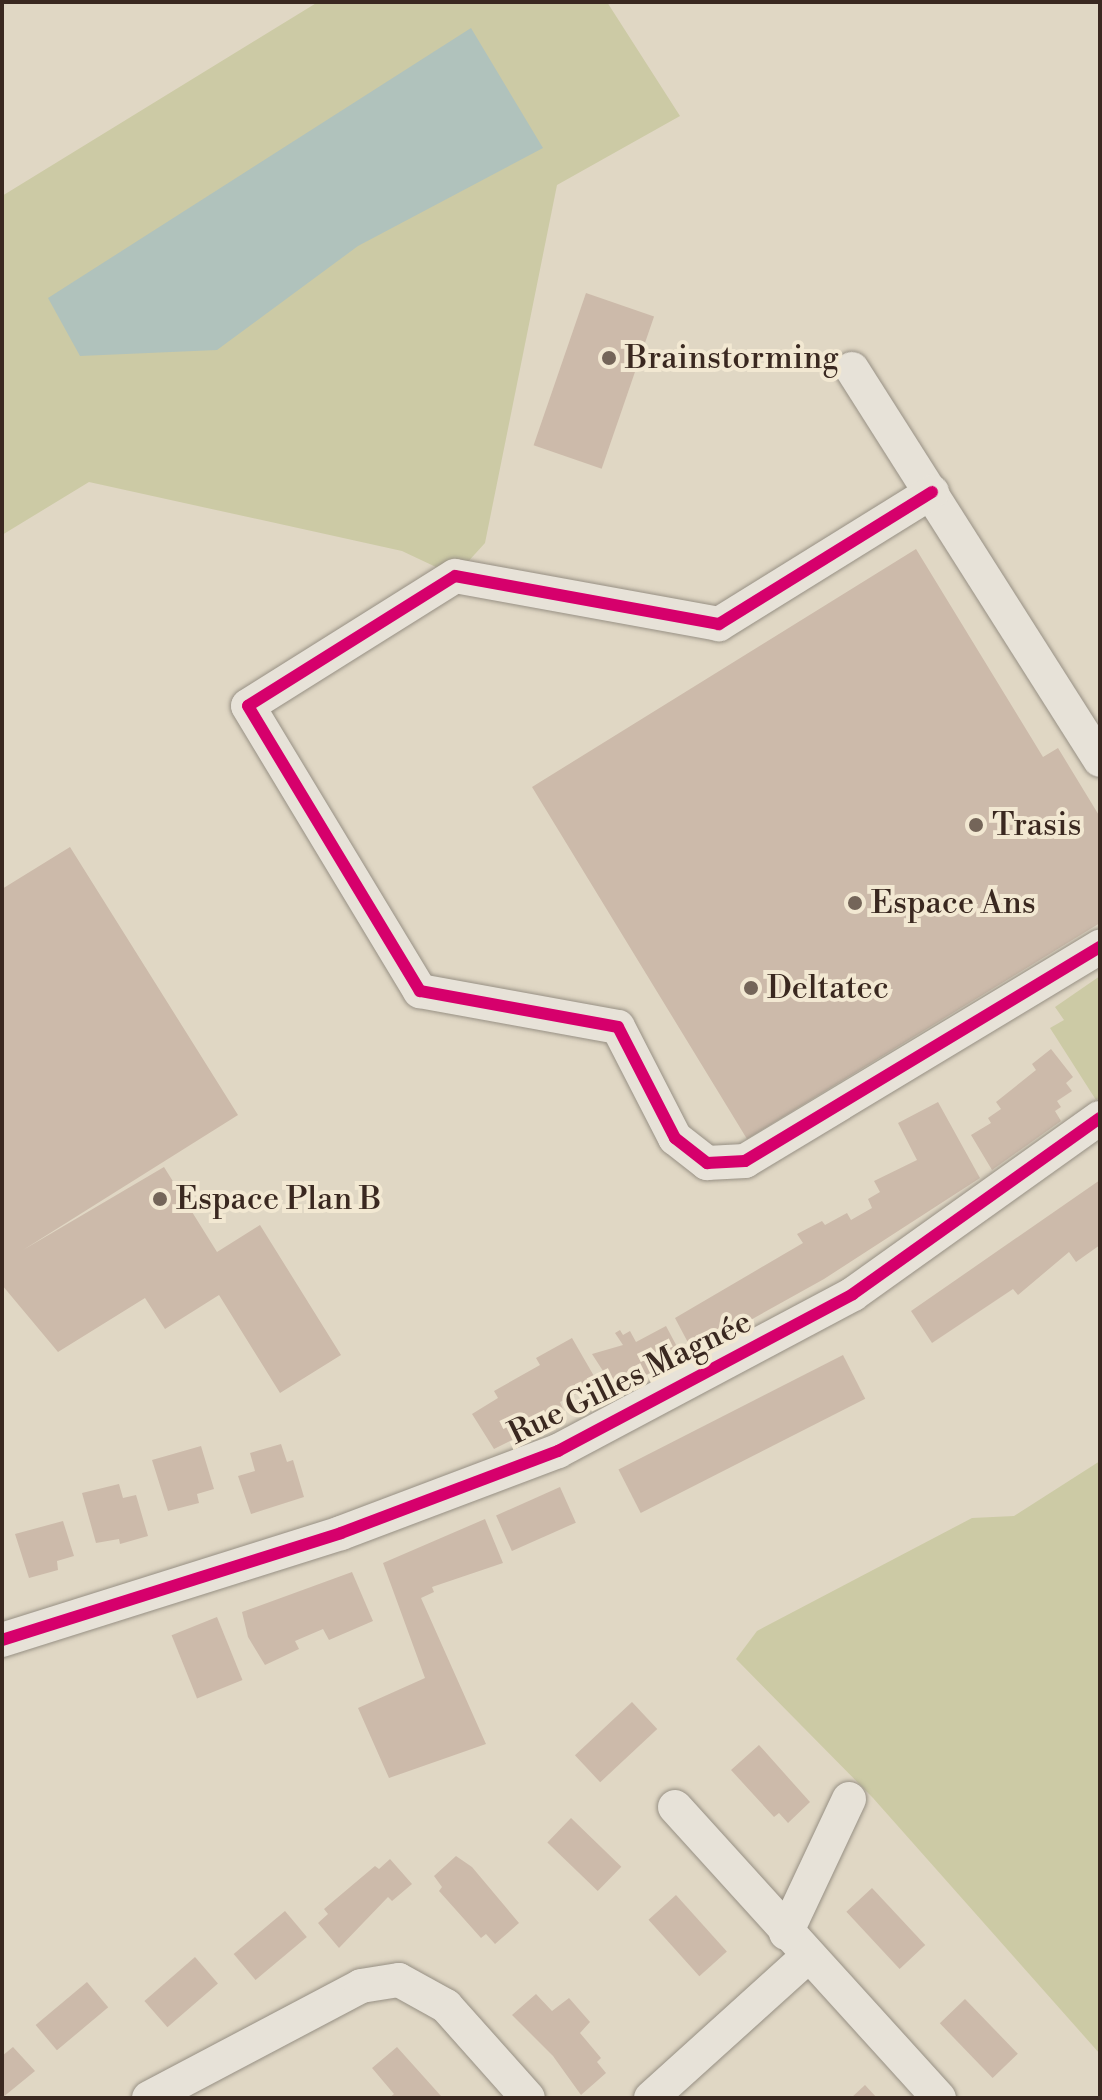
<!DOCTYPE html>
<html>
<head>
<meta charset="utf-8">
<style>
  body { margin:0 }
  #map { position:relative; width:1102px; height:2100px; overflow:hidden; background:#e0d7c4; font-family:"Libre Bodoni",serif }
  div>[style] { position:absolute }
  .green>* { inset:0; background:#cccaa5 }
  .water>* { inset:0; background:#b0c2bc }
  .building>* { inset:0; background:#ccbaaa; transform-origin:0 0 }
  .roads { filter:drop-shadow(0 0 2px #979084) drop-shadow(0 0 2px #979084) }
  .street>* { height:34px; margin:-17px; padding:0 17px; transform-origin:17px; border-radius:17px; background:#e7e2d8 }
  .cycleway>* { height:12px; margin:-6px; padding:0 6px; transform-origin:6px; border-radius:6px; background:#d6006c }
  .dots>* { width:22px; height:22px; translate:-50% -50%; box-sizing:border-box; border:4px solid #f2e8d2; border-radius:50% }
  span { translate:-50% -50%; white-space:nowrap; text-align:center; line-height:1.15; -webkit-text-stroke:8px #f2e8d2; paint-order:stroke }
  .poi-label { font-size:32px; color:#3a2820 }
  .left { translate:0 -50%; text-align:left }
  .street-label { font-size:32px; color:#3a2820 }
  .frame { position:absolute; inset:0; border:4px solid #3a2820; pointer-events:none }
</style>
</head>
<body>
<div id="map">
  <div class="green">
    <i style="clip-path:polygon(318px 2px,607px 2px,680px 116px,557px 185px,485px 543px,455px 576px,402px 551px,89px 482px,2px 535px,2px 196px)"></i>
    <i style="clip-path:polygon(1100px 976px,1100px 1097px,1096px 1100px,1050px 1028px,1064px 1020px,1055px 1007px)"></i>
    <i style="clip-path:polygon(1100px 1461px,1100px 2054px,873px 1798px,736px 1659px,757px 1631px,972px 1518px,1014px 1516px)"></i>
  </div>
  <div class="water">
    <i style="clip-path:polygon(471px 28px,543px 148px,358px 246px,217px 350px,80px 356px,48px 298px)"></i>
  </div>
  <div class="building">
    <i style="left:586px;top:293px;width:72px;height:161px;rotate:19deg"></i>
    <i style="clip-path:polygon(916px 549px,1043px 757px,1058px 748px,1100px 817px,1100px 923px,747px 1139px,532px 787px)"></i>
    <i style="clip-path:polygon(70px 847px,238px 1115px,23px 1250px,164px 1167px,217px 1252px,260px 1225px,341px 1355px,280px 1393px,219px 1295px,165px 1329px,145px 1298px,58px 1352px,2px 1285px,2px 889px)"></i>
    <i style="clip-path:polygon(1051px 1049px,1073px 1077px,1066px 1083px,1072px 1091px,1057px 1101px,1061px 1107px,1055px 1111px,1061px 1121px,992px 1170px,971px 1135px,991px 1123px,988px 1118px,1001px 1109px,996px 1102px,1036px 1070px,1032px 1064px)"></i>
    <i style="clip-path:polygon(938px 1102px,980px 1178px,824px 1279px,693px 1352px,675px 1318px,803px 1243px,797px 1234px,822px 1221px,825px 1225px,847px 1213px,851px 1220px,872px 1208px,868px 1199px,880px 1192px,874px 1181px,917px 1160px,898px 1123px)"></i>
    <i style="clip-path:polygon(1100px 1180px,1100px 1245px,1076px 1262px,1069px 1252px,1018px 1295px,1013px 1289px,932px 1343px,911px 1311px)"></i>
    <i style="clip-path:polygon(666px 1326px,682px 1356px,616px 1391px,592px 1354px,623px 1345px,615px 1333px,620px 1330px,623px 1335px,630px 1331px,636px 1342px)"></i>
    <i style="clip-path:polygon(572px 1338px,598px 1383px,560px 1402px,565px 1413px,494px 1449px,472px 1414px,498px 1398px,494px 1391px,540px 1365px,536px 1358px)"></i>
    <i style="left:843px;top:1355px;width:49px;height:252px;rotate:63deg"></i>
    <i style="clip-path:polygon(281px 1444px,287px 1462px,293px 1460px,304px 1497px,251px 1514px,238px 1476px,255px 1471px,250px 1453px)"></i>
    <i style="clip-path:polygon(201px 1446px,214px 1489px,197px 1494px,199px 1503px,168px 1511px,152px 1460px)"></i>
    <i style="clip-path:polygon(119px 1484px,123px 1498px,136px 1495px,148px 1536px,120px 1544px,119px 1539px,96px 1543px,82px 1493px)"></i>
    <i style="left:560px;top:1487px;width:39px;height:70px;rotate:66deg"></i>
    <i style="clip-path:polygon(485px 1519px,503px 1563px,432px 1587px,434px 1592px,421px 1598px,486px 1744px,389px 1778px,358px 1708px,425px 1678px,383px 1563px)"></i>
    <i style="clip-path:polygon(63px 1521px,74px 1556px,57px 1561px,58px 1570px,29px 1578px,15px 1534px)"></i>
    <i style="clip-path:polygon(352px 1572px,373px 1621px,329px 1640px,323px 1629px,295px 1641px,299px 1649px,265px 1665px,248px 1637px,242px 1612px)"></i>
    <i style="left:217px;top:1617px;width:68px;height:49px;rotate:68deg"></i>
    <i style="left:632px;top:1702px;width:37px;height:78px;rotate:47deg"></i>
    <i style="clip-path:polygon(759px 1745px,810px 1802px,788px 1823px,779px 1813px,774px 1817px,731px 1770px)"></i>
    <i style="left:571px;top:1818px;width:70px;height:34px;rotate:44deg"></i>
    <i style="clip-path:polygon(456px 1856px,472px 1867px,519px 1923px,495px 1944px,486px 1934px,481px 1938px,439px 1891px,442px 1887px,434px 1876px)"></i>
    <i style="clip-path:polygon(390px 1859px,412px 1884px,392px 1901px,388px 1897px,339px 1948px,318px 1923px,328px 1914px,324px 1909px,375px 1866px,379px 1869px)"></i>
    <i style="left:872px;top:1888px;width:78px;height:35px;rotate:47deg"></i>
    <i style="left:676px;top:1895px;width:76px;height:37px;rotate:48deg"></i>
    <i style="left:285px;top:1911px;width:34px;height:67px;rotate:50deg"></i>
    <i style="left:195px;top:1957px;width:35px;height:67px;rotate:49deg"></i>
    <i style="left:87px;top:1982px;width:33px;height:67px;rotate:50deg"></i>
    <i style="clip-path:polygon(536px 1994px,552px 2011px,569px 1998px,590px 2022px,580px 2033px,601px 2058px,597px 2062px,606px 2073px,581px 2095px,553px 2056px,512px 2015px)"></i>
    <i style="left:965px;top:1999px;width:76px;height:35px;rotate:46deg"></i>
    <i style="clip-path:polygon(13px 2047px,35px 2071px,2px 2098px,2px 2056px)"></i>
    <i style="clip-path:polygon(397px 2047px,441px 2096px,438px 2098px,389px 2098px,394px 2094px,372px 2068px)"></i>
    <i style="clip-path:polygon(865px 2085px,877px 2098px,851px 2098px)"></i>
  </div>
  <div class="roads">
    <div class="street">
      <i style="left:852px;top:369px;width:463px;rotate:57.6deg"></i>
      <i style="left:932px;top:492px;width:251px;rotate:148.2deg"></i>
      <i style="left:719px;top:624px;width:268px;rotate:-169.7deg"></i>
      <i style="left:455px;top:576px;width:244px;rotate:147.9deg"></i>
      <i style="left:248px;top:706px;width:333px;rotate:58.9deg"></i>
      <i style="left:420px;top:991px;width:201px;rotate:10.3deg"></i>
      <i style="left:618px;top:1027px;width:125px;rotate:62.8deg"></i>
      <i style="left:675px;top:1138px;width:41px;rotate:38deg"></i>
      <i style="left:707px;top:1163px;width:38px;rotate:-3deg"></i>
      <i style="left:745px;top:1161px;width:415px;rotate:-31.1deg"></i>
      <i style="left:2px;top:1640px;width:355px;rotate:-17.5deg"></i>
      <i style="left:341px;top:1533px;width:232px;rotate:-20.7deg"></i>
      <i style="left:558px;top:1451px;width:334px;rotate:-28deg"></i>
      <i style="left:853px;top:1294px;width:303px;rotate:-35.5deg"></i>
      <i style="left:675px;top:1807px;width:393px;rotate:47.8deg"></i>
      <i style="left:786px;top:1933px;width:148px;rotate:-64.8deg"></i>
      <i style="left:149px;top:2098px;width:240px;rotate:-27.8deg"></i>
      <i style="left:361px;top:1986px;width:38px;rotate:-9deg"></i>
      <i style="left:399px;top:1980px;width:54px;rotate:29deg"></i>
      <i style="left:446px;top:2006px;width:123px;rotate:48.3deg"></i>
      <i style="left:651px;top:2098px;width:212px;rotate:-42.1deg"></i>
    </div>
  </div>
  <div class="cycleway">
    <i style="left:932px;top:492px;width:251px;rotate:148.2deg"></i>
    <i style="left:719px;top:624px;width:268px;rotate:-169.7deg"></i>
    <i style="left:455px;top:576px;width:244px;rotate:147.9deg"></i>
    <i style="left:248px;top:706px;width:333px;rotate:58.9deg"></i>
    <i style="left:420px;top:991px;width:201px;rotate:10.3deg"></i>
    <i style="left:618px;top:1027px;width:125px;rotate:62.8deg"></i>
    <i style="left:675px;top:1138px;width:41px;rotate:38deg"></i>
    <i style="left:707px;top:1163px;width:38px;rotate:-3deg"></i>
    <i style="left:745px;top:1161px;width:415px;rotate:-31.1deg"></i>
    <i style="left:2px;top:1640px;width:355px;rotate:-17.5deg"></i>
    <i style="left:341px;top:1533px;width:232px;rotate:-20.7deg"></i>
    <i style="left:558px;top:1451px;width:334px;rotate:-28deg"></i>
    <i style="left:853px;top:1294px;width:303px;rotate:-35.5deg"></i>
  </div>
  <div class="dots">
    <i style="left:609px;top:358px;background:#746559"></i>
    <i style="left:976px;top:825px;background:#746559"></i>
    <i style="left:855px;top:903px;background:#746559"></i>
    <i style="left:751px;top:988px;background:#746559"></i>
    <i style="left:160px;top:1199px;background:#746559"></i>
  </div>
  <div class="poi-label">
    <span class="left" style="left:625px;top:358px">Brainstorming</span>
    <span class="left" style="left:992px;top:825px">Trasis</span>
    <span class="left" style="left:871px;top:903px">Espace Ans</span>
    <span class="left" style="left:767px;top:988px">Deltatec</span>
    <span class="left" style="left:176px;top:1199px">Espace Plan B</span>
  </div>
  <div class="street-label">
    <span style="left:630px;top:1378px;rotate:-26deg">Rue Gilles Magnée</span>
  </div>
  <div class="frame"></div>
</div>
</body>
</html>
